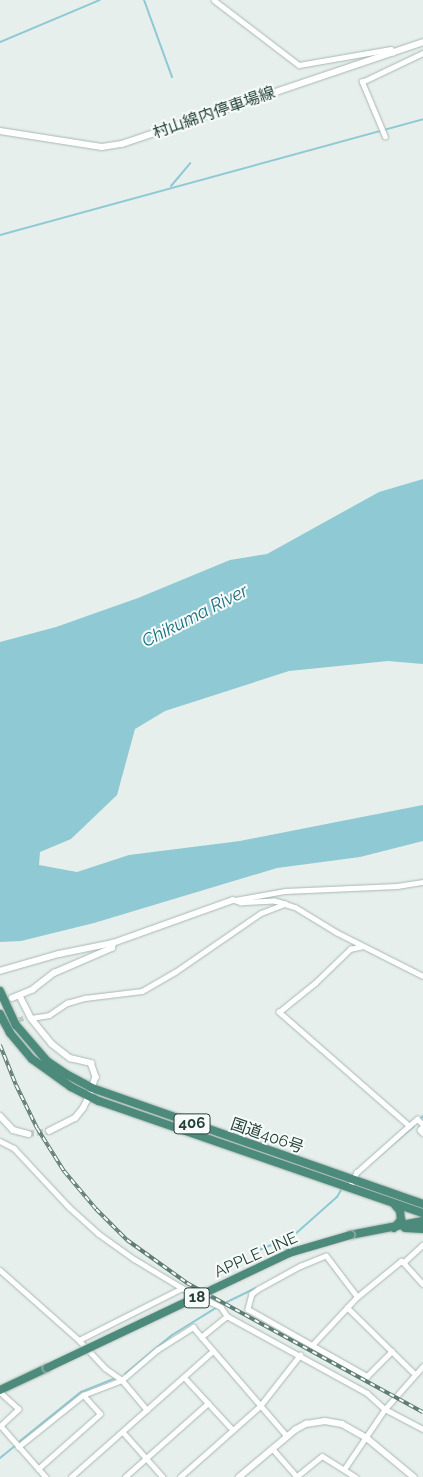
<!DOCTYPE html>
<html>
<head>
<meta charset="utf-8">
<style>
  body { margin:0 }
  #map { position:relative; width:423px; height:1477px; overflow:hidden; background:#e6efeb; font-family:Raleway,"Noto Sans JP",sans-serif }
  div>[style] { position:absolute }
  .water>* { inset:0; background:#8ec9d4 }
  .stream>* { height:2px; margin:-1px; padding:0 1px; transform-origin:1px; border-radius:1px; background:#8ec9d4 }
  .minor-tunnel>* { height:4.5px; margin-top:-2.25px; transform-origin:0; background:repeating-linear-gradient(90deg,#bfccc8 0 4.5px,transparent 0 6.5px) }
  .secondary-tunnel>* { height:6px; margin-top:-3px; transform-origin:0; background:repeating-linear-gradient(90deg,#bfccc8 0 6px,transparent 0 9px) }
  .roads { filter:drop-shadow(0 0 1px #a8b8b2) drop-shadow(0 0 1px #a8b8b2) }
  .minor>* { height:4.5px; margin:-2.25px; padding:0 2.25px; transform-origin:2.25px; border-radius:2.25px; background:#fff }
  .tertiary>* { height:5.5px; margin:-2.75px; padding:0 2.75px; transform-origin:2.75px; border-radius:2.75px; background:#fff }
  .secondary>* { height:6px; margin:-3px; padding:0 3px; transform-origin:3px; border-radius:3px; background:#fff }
  .trunk>* { height:8px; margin:-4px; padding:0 4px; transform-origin:4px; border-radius:4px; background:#4c8a7c }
  .rail>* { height:4px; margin-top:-2px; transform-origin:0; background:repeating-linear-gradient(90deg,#f7fbf9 0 5.5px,#5f7d75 0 11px); box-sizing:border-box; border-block:1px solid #5f7d75 }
  .bridges { filter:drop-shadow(0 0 1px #c2cac8) drop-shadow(0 0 1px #c2cac8) }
  .trunk-bridge>* { height:8px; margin:-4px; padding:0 4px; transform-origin:4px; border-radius:4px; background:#4c8a7c }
  span { translate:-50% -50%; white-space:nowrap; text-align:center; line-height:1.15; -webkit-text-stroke:4px #f7fbf9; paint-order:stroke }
  .shield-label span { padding:1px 4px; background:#f7fbf9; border:1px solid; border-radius:4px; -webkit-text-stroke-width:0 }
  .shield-label { font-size:15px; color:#24423a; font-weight:700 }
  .street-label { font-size:16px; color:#24423a }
  .water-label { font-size:18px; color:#1c6f80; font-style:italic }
</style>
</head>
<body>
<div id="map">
  <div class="water">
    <i style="clip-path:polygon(423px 479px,423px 664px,388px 661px,289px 671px,165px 711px,135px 729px,117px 795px,71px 839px,40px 852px,39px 865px,77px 872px,129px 855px,240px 841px,423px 805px,423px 841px,360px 857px,277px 868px,94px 923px,21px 941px,0 942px,0 642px,56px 627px,138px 598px,230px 560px,267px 554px,379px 492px)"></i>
  </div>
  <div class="stream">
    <i style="left:144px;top:0;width:82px;rotate:70deg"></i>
    <i style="left:0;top:42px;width:108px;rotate:-22.8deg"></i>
    <i style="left:171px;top:186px;width:30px;rotate:-50deg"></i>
    <i style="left:0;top:235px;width:439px;rotate:-15.3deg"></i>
    <i style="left:421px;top:1118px;width:3px;rotate:-45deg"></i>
    <i style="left:368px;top:1165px;width:60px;rotate:-40.3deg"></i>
    <i style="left:259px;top:1250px;width:37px;rotate:-22deg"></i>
    <i style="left:293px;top:1236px;width:59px;rotate:-41.6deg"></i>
    <i style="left:337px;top:1197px;width:8px;rotate:-60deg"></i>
    <i style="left:227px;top:1302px;width:32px;rotate:-26deg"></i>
    <i style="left:125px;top:1374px;width:61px;rotate:-39.7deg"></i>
    <i style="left:172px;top:1335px;width:55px;rotate:-31.7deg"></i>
    <i style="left:20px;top:1441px;width:78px;rotate:-38.8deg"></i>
    <i style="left:81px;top:1392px;width:35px;rotate:-22deg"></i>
    <i style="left:0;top:1458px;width:21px;rotate:-39deg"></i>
  </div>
  <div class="minor-tunnel">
    <i style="left:0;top:1024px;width:25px;rotate:-14deg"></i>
  </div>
  <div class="secondary-tunnel">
    <i style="left:28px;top:1134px;width:21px;rotate:-8deg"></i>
  </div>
  <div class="roads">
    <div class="minor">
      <i style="left:214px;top:0;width:107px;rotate:37.4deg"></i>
      <i style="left:299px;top:65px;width:93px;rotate:-9.9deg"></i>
      <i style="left:391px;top:49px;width:4px;rotate:56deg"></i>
      <i style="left:385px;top:137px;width:60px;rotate:-112.7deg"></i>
      <i style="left:362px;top:82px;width:68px;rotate:-25.4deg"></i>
      <i style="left:235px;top:900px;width:51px;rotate:-10.2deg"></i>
      <i style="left:285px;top:891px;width:112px;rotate:-2.6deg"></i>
      <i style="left:397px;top:886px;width:26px;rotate:-9deg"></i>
      <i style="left:285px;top:904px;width:10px;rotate:17deg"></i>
      <i style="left:295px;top:907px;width:48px;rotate:31.4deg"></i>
      <i style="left:336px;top:932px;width:97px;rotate:26.8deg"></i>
      <i style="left:31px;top:1018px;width:18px;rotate:-9deg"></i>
      <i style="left:49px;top:1015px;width:22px;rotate:-34deg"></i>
      <i style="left:67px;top:1003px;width:19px;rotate:-16deg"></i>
      <i style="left:85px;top:998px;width:57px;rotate:-7deg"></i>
      <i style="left:142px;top:991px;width:38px;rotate:-30deg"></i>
      <i style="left:175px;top:972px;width:104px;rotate:-34.5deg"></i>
      <i style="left:261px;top:913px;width:26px;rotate:-21deg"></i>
      <i style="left:285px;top:904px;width:11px;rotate:-165deg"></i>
      <i style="left:274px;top:901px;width:33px;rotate:177deg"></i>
      <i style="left:241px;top:903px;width:9px;rotate:-159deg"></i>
      <i style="left:409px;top:1126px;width:11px;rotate:-41deg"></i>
      <i style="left:417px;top:1119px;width:8px;rotate:40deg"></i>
      <i style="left:423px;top:1127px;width:4px;rotate:135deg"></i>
      <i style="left:420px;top:1130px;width:4px;rotate:45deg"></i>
      <i style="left:0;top:1141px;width:16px;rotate:27deg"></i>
      <i style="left:14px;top:1148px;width:81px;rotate:47deg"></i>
      <i style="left:69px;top:1207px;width:40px;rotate:42deg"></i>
      <i style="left:99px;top:1234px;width:43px;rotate:35.5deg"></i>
      <i style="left:134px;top:1259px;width:56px;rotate:31.1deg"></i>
      <i style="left:349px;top:1188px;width:17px;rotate:-65deg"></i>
      <i style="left:356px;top:1173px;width:71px;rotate:-41.6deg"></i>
      <i style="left:409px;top:1126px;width:173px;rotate:-138.8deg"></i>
      <i style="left:279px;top:1012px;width:46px;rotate:-38.9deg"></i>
      <i style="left:315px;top:983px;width:49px;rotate:-44.2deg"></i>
      <i style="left:350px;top:949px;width:13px;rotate:-13deg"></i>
      <i style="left:423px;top:1245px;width:26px;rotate:137deg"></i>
      <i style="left:404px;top:1263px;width:28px;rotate:48deg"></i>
      <i style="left:0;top:1270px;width:106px;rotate:41.5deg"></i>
      <i style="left:79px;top:1340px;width:38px;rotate:47deg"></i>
      <i style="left:105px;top:1368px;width:21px;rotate:35deg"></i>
      <i style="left:122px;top:1380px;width:39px;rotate:50deg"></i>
      <i style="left:357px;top:1297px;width:57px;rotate:-39.3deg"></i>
      <i style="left:401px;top:1261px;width:4px;rotate:34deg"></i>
      <i style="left:347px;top:1307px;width:95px;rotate:44.6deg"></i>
      <i style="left:201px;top:1337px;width:33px;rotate:-39deg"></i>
      <i style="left:79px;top:1340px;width:115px;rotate:-26.8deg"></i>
      <i style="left:182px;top:1288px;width:43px;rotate:26deg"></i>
      <i style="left:221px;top:1307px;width:11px;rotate:56deg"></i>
      <i style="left:227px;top:1316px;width:160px;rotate:28.8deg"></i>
      <i style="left:367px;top:1393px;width:24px;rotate:42deg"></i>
      <i style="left:385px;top:1409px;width:43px;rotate:27.8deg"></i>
      <i style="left:313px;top:1344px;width:64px;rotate:-46.9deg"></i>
      <i style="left:357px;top:1297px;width:51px;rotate:-127.1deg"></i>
      <i style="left:326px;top:1256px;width:27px;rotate:158deg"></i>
      <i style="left:301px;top:1266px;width:48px;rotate:151.3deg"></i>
      <i style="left:259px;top:1289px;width:9px;rotate:144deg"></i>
      <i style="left:252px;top:1294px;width:16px;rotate:105deg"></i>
      <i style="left:248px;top:1309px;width:137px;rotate:29.4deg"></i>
      <i style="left:367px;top:1376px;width:35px;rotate:-45deg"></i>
      <i style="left:184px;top:1377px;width:72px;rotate:47.2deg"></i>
      <i style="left:0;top:1392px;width:25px;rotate:42deg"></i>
      <i style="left:19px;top:1409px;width:25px;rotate:137deg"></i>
      <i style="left:1px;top:1426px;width:68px;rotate:48.6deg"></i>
      <i style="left:123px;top:1432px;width:60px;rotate:48.4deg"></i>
      <i style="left:18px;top:1447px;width:83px;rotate:-38.7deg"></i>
      <i style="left:83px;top:1395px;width:42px;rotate:-21deg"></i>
      <i style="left:122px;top:1380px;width:46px;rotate:-40.6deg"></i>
      <i style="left:157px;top:1350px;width:43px;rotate:-32.6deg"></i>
      <i style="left:193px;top:1327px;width:144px;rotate:49.2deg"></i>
      <i style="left:272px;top:1448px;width:38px;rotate:49deg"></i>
      <i style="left:345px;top:1468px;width:71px;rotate:-55.9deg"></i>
      <i style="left:385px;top:1409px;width:57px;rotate:-48.5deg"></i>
      <i style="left:38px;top:1469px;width:83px;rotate:-41.6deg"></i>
      <i style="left:100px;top:1414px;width:25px;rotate:-132deg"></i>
      <i style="left:71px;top:1477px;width:190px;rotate:-41.6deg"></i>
      <i style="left:125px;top:1477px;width:111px;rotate:-41.7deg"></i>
      <i style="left:180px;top:1477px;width:107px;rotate:-41.6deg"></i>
      <i style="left:260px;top:1406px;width:65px;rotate:-51.9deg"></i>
      <i style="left:296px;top:1477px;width:33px;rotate:-39deg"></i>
      <i style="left:322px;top:1456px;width:40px;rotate:32deg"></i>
    </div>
    <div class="tertiary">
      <i style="left:0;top:971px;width:61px;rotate:-16.1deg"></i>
      <i style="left:59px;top:954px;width:55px;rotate:-11.5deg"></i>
      <i style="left:113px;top:943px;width:127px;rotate:-19.7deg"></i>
      <i style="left:20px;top:996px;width:25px;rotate:63deg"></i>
      <i style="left:31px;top:1018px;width:33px;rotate:51deg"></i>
      <i style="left:52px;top:1044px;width:23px;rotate:38deg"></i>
      <i style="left:70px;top:1058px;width:22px;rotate:13deg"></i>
      <i style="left:91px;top:1063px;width:15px;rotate:70deg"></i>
      <i style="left:96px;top:1077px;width:12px;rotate:110deg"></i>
      <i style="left:12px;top:998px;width:22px;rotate:-22deg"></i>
      <i style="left:32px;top:990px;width:28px;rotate:-38deg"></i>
      <i style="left:54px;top:973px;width:63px;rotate:-23.3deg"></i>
      <i style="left:112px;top:948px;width:5px;rotate:-79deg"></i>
      <i style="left:239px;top:1477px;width:73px;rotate:-40deg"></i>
      <i style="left:295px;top:1430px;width:13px;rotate:-29deg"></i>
      <i style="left:306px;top:1424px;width:19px;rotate:-9deg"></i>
      <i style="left:325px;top:1421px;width:17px;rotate:10deg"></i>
      <i style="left:342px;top:1424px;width:29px;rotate:29deg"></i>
      <i style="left:367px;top:1438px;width:61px;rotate:39.7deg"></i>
    </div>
    <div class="secondary">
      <i style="left:0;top:131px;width:103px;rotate:8.9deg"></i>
      <i style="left:102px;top:147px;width:20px;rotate:-9deg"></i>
      <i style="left:122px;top:144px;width:318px;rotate:-18.7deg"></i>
      <i style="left:0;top:1116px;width:19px;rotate:47deg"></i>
      <i style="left:13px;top:1130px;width:16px;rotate:15deg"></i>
      <i style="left:49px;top:1131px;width:29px;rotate:-27deg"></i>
      <i style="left:75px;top:1118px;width:13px;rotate:-51deg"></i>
      <i style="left:83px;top:1108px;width:16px;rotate:-63deg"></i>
    </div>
    <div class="trunk">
      <i style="left:0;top:991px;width:38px;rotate:65deg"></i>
      <i style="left:16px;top:1025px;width:48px;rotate:49.3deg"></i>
      <i style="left:47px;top:1061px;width:25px;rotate:34deg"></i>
      <i style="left:68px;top:1075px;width:27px;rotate:28deg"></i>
      <i style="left:92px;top:1088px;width:351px;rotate:19.3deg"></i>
      <i style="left:0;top:1014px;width:21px;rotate:62deg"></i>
      <i style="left:10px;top:1033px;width:34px;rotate:50deg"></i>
      <i style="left:32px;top:1059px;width:48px;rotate:35.7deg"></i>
      <i style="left:71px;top:1087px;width:31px;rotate:27deg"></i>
      <i style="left:99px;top:1101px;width:343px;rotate:19.1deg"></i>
      <i style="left:394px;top:1228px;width:11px;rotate:-49deg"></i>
      <i style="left:401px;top:1220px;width:9px;rotate:-96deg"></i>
      <i style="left:400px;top:1211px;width:8px;rotate:-130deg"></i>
      <i style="left:405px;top:1228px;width:18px;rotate:3deg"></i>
      <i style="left:350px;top:1235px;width:74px;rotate:-10.9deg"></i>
      <i style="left:0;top:1390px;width:52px;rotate:-25.1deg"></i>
    </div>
  </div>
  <div class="rail">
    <i style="left:0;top:1045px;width:43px;rotate:68.2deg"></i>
    <i style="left:16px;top:1085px;width:48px;rotate:64deg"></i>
    <i style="left:37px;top:1128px;width:51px;rotate:57.9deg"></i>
    <i style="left:64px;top:1171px;width:50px;rotate:49.9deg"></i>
    <i style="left:96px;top:1209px;width:44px;rotate:45deg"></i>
    <i style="left:127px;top:1240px;width:74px;rotate:35.6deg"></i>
    <i style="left:187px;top:1283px;width:269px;rotate:28.7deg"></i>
  </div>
  <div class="bridges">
    <div class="trunk-bridge">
      <i style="left:47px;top:1368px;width:268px;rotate:-25.4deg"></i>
      <i style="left:289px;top:1253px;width:64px;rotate:-16.4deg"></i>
    </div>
  </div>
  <div class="shield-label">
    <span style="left:192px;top:1124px">406</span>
    <span style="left:197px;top:1298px">18</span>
  </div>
  <div class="street-label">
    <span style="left:214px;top:113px;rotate:-19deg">村山綿内停車場線</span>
    <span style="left:267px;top:1136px;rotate:19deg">国道406号</span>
    <span style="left:256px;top:1255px;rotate:-24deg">APPLE LINE</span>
  </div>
  <div class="water-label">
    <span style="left:195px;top:616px;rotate:-27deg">Chikuma River</span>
  </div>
</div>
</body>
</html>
